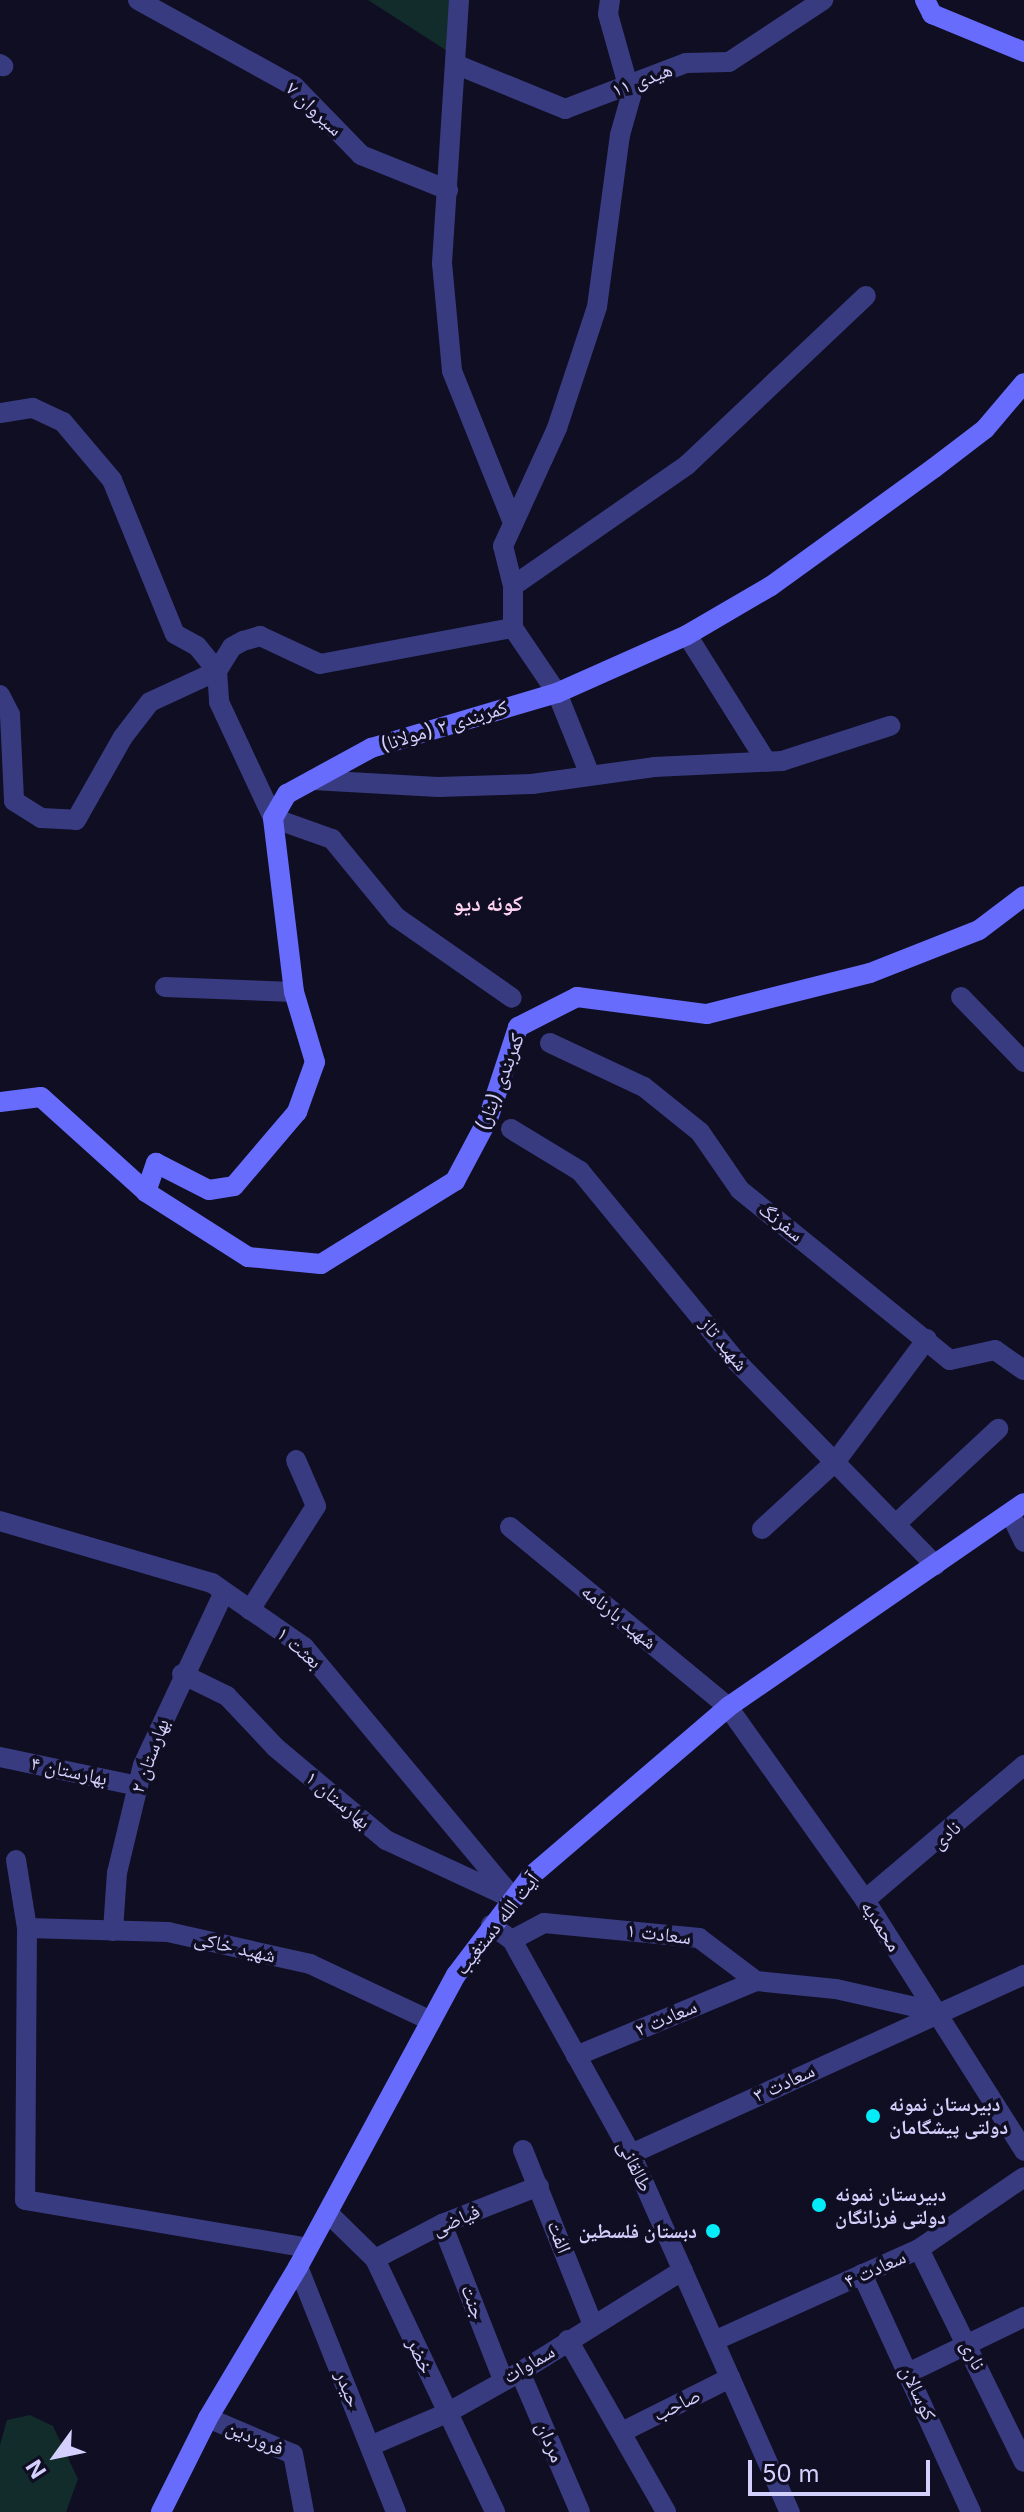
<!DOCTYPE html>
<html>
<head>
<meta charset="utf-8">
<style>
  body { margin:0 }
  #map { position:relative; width:1024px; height:2512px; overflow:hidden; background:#100e22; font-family:Inter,"Noto Naskh Arabic",sans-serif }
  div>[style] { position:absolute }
  .green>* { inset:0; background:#112c2a }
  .street>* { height:20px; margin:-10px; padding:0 10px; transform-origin:10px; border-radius:10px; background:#393b81 }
  .secondary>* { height:20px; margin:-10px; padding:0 10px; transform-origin:10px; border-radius:10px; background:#686cfd }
  .dots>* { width:22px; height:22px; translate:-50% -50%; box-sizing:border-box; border:4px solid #100e22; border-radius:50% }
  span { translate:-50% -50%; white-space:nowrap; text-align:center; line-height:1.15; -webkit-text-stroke:7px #100e22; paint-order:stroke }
  .street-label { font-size:20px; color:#d3d0fe }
  .poi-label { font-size:20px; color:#d3d0fe; font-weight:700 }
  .left { translate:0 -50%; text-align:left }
  .right { translate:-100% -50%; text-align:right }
  .neighbourhood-label { font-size:22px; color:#ffd2f1; font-weight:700 }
  .north { position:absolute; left:16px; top:2416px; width:80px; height:80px; -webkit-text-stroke:6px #100e22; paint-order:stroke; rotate:237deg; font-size:22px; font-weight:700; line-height:32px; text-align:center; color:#d3d0fe }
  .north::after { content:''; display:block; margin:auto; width:28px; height:36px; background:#d3d0fe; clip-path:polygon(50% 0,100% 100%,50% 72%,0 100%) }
  .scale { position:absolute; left:748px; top:2460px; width:182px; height:36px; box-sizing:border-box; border:4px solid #d3d0fe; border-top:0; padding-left:10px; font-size:24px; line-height:28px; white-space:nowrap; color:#d3d0fe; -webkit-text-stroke:6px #100e22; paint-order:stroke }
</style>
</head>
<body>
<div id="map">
  <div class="green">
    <i style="clip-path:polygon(368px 0,457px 0,455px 56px)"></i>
    <i style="clip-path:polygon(30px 2415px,53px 2426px,78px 2479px,66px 2512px,0 2512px,0 2445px,7px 2420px)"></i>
  </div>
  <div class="street">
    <i style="left:138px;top:0;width:178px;rotate:28.9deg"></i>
    <i style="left:294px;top:86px;width:96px;rotate:45.8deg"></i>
    <i style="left:361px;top:155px;width:94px;rotate:21.9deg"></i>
    <i style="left:459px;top:0;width:264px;rotate:93.7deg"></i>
    <i style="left:442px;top:263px;width:108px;rotate:84.7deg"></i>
    <i style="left:452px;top:371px;width:164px;rotate:68.1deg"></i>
    <i style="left:0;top:64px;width:4px;rotate:34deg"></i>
    <i style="left:455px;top:64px;width:119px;rotate:22.2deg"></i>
    <i style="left:565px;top:109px;width:129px;rotate:-20.8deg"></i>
    <i style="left:686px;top:63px;width:43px;rotate:-1.3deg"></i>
    <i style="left:729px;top:62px;width:113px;rotate:-33.4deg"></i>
    <i style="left:0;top:413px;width:33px;rotate:-9deg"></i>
    <i style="left:33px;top:408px;width:33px;rotate:25deg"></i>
    <i style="left:63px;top:422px;width:76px;rotate:49.8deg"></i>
    <i style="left:112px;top:480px;width:166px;rotate:67.8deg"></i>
    <i style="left:175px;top:634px;width:25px;rotate:29deg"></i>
    <i style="left:197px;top:646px;width:32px;rotate:51deg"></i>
    <i style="left:217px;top:671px;width:31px;rotate:86deg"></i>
    <i style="left:219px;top:702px;width:128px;rotate:65deg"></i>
    <i style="left:273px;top:818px;width:63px;rotate:19.6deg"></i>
    <i style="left:332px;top:839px;width:101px;rotate:50.6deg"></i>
    <i style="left:396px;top:917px;width:141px;rotate:34.9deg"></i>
    <i style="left:513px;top:586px;width:212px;rotate:-34.8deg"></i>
    <i style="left:687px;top:465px;width:246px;rotate:-43.4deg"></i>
    <i style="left:687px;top:635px;width:149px;rotate:57.9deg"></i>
    <i style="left:0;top:695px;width:22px;rotate:63deg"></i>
    <i style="left:10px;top:715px;width:86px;rotate:87.3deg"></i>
    <i style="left:14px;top:801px;width:32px;rotate:32deg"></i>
    <i style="left:41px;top:818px;width:35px;rotate:3deg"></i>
    <i style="left:76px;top:820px;width:95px;rotate:-60.5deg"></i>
    <i style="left:123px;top:737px;width:44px;rotate:-52.4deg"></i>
    <i style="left:150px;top:702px;width:74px;rotate:-24.8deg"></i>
    <i style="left:217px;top:671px;width:28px;rotate:-58deg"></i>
    <i style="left:232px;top:647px;width:13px;rotate:-29deg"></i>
    <i style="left:243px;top:641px;width:18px;rotate:-16deg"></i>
    <i style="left:260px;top:636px;width:66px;rotate:25deg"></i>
    <i style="left:320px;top:664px;width:196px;rotate:-10.6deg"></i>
    <i style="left:590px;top:775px;width:88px;rotate:-111.9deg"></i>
    <i style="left:557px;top:693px;width:78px;rotate:-124.1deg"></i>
    <i style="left:513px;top:628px;width:42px;rotate:-90deg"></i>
    <i style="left:513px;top:586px;width:41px;rotate:-104deg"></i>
    <i style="left:503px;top:546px;width:130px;rotate:-65.4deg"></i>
    <i style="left:557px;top:428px;width:127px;rotate:-71.7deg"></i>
    <i style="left:597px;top:307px;width:174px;rotate:-82.4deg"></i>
    <i style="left:620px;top:135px;width:41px;rotate:-74.2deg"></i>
    <i style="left:631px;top:96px;width:85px;rotate:-105.7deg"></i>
    <i style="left:608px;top:14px;width:14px;rotate:-82deg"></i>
    <i style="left:313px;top:780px;width:125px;rotate:3.2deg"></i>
    <i style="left:438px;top:787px;width:94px;rotate:-1.8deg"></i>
    <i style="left:532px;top:784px;width:123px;rotate:-7.9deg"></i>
    <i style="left:654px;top:767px;width:128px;rotate:-2.7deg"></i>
    <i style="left:782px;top:761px;width:114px;rotate:-18deg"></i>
    <i style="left:165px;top:987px;width:129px;rotate:2.2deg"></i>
    <i style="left:961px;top:997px;width:91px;rotate:45.9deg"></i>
    <i style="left:550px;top:1043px;width:104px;rotate:25.1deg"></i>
    <i style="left:644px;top:1087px;width:72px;rotate:38.8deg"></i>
    <i style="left:700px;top:1132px;width:70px;rotate:55.4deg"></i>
    <i style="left:740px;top:1190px;width:270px;rotate:39deg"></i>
    <i style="left:950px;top:1360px;width:46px;rotate:-12.5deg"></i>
    <i style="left:995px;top:1350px;width:35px;rotate:35deg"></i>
    <i style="left:511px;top:1129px;width:81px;rotate:31.3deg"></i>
    <i style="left:580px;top:1171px;width:247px;rotate:50.6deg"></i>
    <i style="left:737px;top:1362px;width:284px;rotate:45.7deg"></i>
    <i style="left:1010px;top:1513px;width:32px;rotate:64deg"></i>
    <i style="left:0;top:1521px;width:221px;rotate:16.3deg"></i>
    <i style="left:212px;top:1583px;width:112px;rotate:34.8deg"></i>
    <i style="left:304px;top:1647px;width:327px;rotate:50.2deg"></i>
    <i style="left:898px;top:1522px;width:137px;rotate:-42.9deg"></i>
    <i style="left:510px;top:1527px;width:283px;rotate:39.5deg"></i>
    <i style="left:728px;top:1707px;width:237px;rotate:54.6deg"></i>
    <i style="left:865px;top:1900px;width:297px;rotate:57.6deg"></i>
    <i style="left:762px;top:1529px;width:100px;rotate:-42.6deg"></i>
    <i style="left:836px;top:1461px;width:152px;rotate:-53.3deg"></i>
    <i style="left:250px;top:1610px;width:123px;rotate:-57.6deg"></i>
    <i style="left:316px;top:1506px;width:50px;rotate:-113.5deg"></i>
    <i style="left:182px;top:1674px;width:50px;rotate:26.1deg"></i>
    <i style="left:227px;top:1696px;width:70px;rotate:46.7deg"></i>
    <i style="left:275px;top:1747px;width:145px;rotate:40deg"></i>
    <i style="left:386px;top:1840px;width:136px;rotate:24.9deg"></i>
    <i style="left:0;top:1757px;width:141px;rotate:11.9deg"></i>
    <i style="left:16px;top:1860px;width:69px;rotate:80.8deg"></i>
    <i style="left:27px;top:1928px;width:272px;rotate:90.4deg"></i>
    <i style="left:25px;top:2200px;width:287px;rotate:9.6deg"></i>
    <i style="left:865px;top:1900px;width:209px;rotate:-40.3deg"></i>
    <i style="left:491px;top:1925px;width:26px;rotate:36deg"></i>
    <i style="left:512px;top:1940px;width:245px;rotate:60.9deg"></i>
    <i style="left:631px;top:2154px;width:392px;rotate:66.1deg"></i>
    <i style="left:27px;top:1928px;width:141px;rotate:1.6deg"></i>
    <i style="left:168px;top:1932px;width:146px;rotate:12.7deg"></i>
    <i style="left:310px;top:1964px;width:134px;rotate:25.2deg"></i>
    <i style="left:113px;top:1931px;width:58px;rotate:-86.1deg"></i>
    <i style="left:117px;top:1873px;width:111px;rotate:-76.5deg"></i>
    <i style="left:143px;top:1765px;width:191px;rotate:-64.9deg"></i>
    <i style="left:512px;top:1940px;width:36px;rotate:-28deg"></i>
    <i style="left:544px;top:1923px;width:156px;rotate:5.5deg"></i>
    <i style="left:699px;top:1938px;width:71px;rotate:37deg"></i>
    <i style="left:756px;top:1981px;width:80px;rotate:5.7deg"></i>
    <i style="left:836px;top:1989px;width:104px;rotate:12.8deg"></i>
    <i style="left:576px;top:2056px;width:195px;rotate:-22.6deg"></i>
    <i style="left:523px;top:2150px;width:188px;rotate:68.2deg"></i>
    <i style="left:631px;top:2154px;width:432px;rotate:-24.5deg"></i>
    <i style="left:328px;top:2213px;width:66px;rotate:44.4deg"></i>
    <i style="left:375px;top:2259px;width:280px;rotate:64.6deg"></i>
    <i style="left:442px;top:2224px;width:168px;rotate:68.6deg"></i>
    <i style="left:919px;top:2249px;width:237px;rotate:63.8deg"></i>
    <i style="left:375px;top:2259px;width:76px;rotate:-27.6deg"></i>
    <i style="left:442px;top:2224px;width:104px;rotate:-21.4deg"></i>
    <i style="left:298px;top:2267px;width:264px;rotate:68.2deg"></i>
    <i style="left:862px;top:2274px;width:262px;rotate:65.4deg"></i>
    <i style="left:568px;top:2340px;width:198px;rotate:60.3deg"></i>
    <i style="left:714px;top:2341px;width:225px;rotate:-24.2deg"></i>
    <i style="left:919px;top:2249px;width:127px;rotate:-34.4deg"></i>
    <i style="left:520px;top:2372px;width:152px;rotate:66.8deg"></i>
    <i style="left:908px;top:2373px;width:129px;rotate:-25.8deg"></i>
    <i style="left:208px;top:2418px;width:92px;rotate:23deg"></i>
    <i style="left:293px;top:2454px;width:59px;rotate:79.3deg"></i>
    <i style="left:624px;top:2431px;width:119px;rotate:-26.6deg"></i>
    <i style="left:370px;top:2446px;width:84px;rotate:-23.2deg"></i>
    <i style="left:447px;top:2413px;width:84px;rotate:-29.3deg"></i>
    <i style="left:520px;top:2372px;width:192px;rotate:-32deg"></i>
  </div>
  <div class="secondary">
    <i style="left:925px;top:0;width:16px;rotate:63deg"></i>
    <i style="left:932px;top:14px;width:100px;rotate:22.4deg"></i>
    <i style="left:0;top:1102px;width:41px;rotate:-7deg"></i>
    <i style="left:41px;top:1097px;width:142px;rotate:42.1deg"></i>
    <i style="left:146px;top:1192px;width:121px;rotate:32.5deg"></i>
    <i style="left:248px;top:1257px;width:73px;rotate:5.5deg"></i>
    <i style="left:321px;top:1264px;width:158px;rotate:-31.8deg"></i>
    <i style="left:455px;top:1181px;width:70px;rotate:-62deg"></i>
    <i style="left:488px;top:1119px;width:97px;rotate:-71.9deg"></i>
    <i style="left:518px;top:1027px;width:66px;rotate:-27deg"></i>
    <i style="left:577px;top:997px;width:131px;rotate:7.5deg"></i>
    <i style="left:707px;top:1014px;width:168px;rotate:-14.1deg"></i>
    <i style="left:870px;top:973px;width:117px;rotate:-21.5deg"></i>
    <i style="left:979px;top:930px;width:56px;rotate:-37.1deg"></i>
    <i style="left:146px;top:1192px;width:31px;rotate:-71deg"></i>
    <i style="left:156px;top:1163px;width:59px;rotate:27deg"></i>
    <i style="left:209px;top:1190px;width:25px;rotate:-9deg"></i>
    <i style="left:234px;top:1186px;width:97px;rotate:-49.6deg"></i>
    <i style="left:297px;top:1112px;width:53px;rotate:-70.2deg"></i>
    <i style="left:315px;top:1062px;width:73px;rotate:-106.7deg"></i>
    <i style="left:294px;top:992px;width:175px;rotate:-96.9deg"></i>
    <i style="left:273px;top:818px;width:28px;rotate:-60deg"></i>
    <i style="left:287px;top:794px;width:96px;rotate:-28.7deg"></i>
    <i style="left:371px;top:748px;width:194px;rotate:-16.5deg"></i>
    <i style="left:557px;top:693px;width:142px;rotate:-24deg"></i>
    <i style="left:687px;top:635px;width:97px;rotate:-30.3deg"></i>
    <i style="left:771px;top:586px;width:201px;rotate:-35.9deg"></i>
    <i style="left:934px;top:468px;width:64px;rotate:-37.4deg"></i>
    <i style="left:985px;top:429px;width:60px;rotate:-49.7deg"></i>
    <i style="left:161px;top:2512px;width:105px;rotate:-63.4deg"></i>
    <i style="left:208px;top:2418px;width:176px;rotate:-59.2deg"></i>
    <i style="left:298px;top:2267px;width:332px;rotate:-61.6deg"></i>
    <i style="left:456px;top:1975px;width:124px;rotate:-52.9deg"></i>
    <i style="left:531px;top:1876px;width:260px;rotate:-40.6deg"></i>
    <i style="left:728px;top:1707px;width:359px;rotate:-34.6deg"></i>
  </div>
  <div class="dots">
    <i style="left:873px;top:2116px;background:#03ecf8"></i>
    <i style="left:819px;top:2205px;background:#03ecf8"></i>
    <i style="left:713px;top:2231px;background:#03ecf8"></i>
  </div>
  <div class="street-label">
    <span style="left:642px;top:80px;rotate:-21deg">هیدی ۱۱</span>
    <span style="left:314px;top:109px;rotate:43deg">سیروان ۷</span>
    <span style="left:444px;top:726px;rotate:-17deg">کمربندی ۲ (مولانا)</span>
    <span style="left:500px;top:1082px;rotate:-69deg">کمربندی (بنار)</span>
    <span style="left:781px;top:1222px;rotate:38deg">سفرنگ</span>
    <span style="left:724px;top:1344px;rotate:51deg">شهید تاز</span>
    <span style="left:619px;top:1617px;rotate:39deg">شهید بارنامه</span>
    <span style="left:299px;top:1648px;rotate:41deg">بعثت ۱</span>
    <span style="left:150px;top:1756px;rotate:-70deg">بهارستان ۲</span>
    <span style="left:69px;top:1771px;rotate:12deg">بهارستان ۴</span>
    <span style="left:338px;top:1800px;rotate:40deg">بهارستان ۱</span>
    <span style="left:946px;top:1835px;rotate:-41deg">نادی</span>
    <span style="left:497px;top:1924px;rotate:-52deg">آیت الله دستغیب</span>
    <span style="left:881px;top:1926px;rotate:57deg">محمدیه</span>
    <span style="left:659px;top:1934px;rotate:7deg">سعادت ۱</span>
    <span style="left:235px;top:1947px;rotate:13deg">شهید خاکی</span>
    <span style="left:666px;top:2018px;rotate:-23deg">سعادت ۲</span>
    <span style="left:784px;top:2083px;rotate:-25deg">سعادت ۳</span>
    <span style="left:635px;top:2166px;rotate:64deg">طالقانی</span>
    <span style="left:456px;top:2220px;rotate:-23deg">فیاضی</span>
    <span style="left:559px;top:2237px;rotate:69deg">الفت</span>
    <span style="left:875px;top:2269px;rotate:-24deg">سعادت ۴</span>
    <span style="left:473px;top:2302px;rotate:69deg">جنت</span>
    <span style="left:973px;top:2355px;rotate:64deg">ناری</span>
    <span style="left:420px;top:2356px;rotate:65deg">خضر</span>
    <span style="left:529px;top:2364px;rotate:-31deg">سماوات</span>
    <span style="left:348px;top:2389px;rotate:69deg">حیدر</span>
    <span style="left:918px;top:2393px;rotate:65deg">کوسالان</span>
    <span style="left:677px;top:2405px;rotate:-26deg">صاحب</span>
    <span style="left:255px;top:2438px;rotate:23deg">فروردین</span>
    <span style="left:550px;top:2442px;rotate:67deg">مردان</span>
  </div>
  <div class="poi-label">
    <span class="left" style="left:889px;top:2116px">دبیرستان نمونه<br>دولتی پیشگامان</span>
    <span class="left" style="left:835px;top:2206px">دبیرستان نمونه<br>دولتی فرزانگان</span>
    <span class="right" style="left:697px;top:2231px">دبستان فلسطین</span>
  </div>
  <div class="neighbourhood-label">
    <span style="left:488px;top:904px">کونه دیو</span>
  </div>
  <div class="north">N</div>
  <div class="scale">50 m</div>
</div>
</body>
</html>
